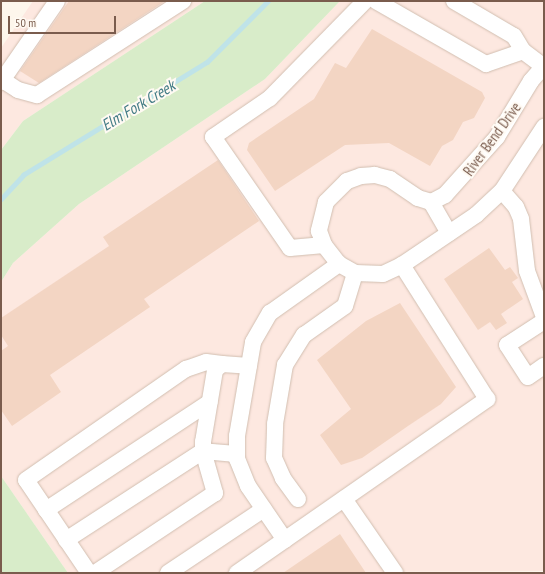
<!DOCTYPE html>
<html>
<head>
<meta charset="utf-8">
<style>
  body { margin:0 }
  #map { position:relative; width:545px; height:574px; overflow:hidden; background:#fdf6ec; font-family:"PT Sans Narrow",sans-serif }
  div>[style] { position:absolute }
  .commercial>* { inset:0; background:#fde8e0 }
  .green>* { inset:0; background:#d8ecc9 }
  .stream>* { height:4.5px; margin:-2.25px; padding:0 2.25px; transform-origin:2.25px; border-radius:2.25px; background:#bfe3e8 }
  .building>* { inset:0; background:#f3d5c3 }
  .roads { filter:drop-shadow(0 0 1px #d1beb0) drop-shadow(0 0 1px #d1beb0) }
  .minor>* { height:16px; margin:-8px; padding:0 8px; transform-origin:8px; border-radius:8px; background:#fff }
  span { translate:-50% -50%; white-space:nowrap; text-align:center; line-height:1.15; -webkit-text-stroke:4px #fffaf3; paint-order:stroke }
  .street-label { font-size:15px; color:#7a5c4d }
  .water-label { font-size:16px; color:#437c86; font-style:italic }
  .frame { position:absolute; inset:0; border:2px solid #7a5c4d; pointer-events:none }
  .scale { position:absolute; left:8px; top:16px; width:108px; height:18px; box-sizing:border-box; border:2px solid #7a5c4d; border-top:0; padding-left:5px; font-size:12px; line-height:14px; white-space:nowrap; color:#7a5c4d; -webkit-text-stroke:3px #fffaf3; paint-order:stroke }
</style>
</head>
<body>
<div id="map">
  <div class="commercial">
    <i style="clip-path:polygon(33px 1px,205px 1px,23px 121px,1px 150px,1px 48px)"></i>
    <i style="clip-path:polygon(340px 1px,544px 1px,544px 571px,68px 573px,1px 476px,1px 282px,13px 263px,79px 204px,265px 79px)"></i>
  </div>
  <div class="green">
    <i style="clip-path:polygon(205px 1px,340px 1px,265px 79px,79px 204px,13px 263px,1px 282px,1px 150px,23px 121px)"></i>
    <i style="clip-path:polygon(1px 476px,68px 573px,1px 573px)"></i>
  </div>
  <div class="stream">
    <i style="left:1px;top:199px;width:33px;rotate:-47deg"></i>
    <i style="left:23px;top:175px;width:216px;rotate:-31.6deg"></i>
    <i style="left:207px;top:62px;width:86px;rotate:-45deg"></i>
  </div>
  <div class="building">
    <i style="clip-path:polygon(69px 1px,165px 1px,39px 83px,20px 71px)"></i>
    <i style="clip-path:polygon(372px 29px,482px 92px,485px 98px,474px 118px,463px 122px,453px 140px,442px 146px,430px 166px,389px 143px,345px 145px,275px 191px,247px 150px,249px 143px,314px 99px,335px 63px,346px 68px)"></i>
    <i style="clip-path:polygon(218px 160px,259px 221px,144px 299px,150px 307px,50px 375px,61px 392px,12px 426px,1px 410px,1px 351px,8px 346px,1px 335px,1px 318px,109px 246px,103px 237px)"></i>
    <i style="clip-path:polygon(489px 248px,505px 270px,510px 267px,518px 278px,512px 282px,523px 299px,501px 314px,507px 323px,496px 330px,490px 322px,478px 330px,444px 279px)"></i>
    <i style="clip-path:polygon(400px 303px,456px 387px,441px 404px,408px 426px,362px 458px,341px 465px,320px 435px,351px 409px,317px 360px,366px 321px)"></i>
    <i style="clip-path:polygon(340px 534px,366px 573px,283px 573px)"></i>
  </div>
  <div class="roads">
    <div class="minor">
      <i style="left:376px;top:1px;width:127px;rotate:29.8deg"></i>
      <i style="left:486px;top:64px;width:39px;rotate:-19deg"></i>
      <i style="left:454px;top:1px;width:69px;rotate:30.3deg"></i>
      <i style="left:514px;top:36px;width:17px;rotate:59deg"></i>
      <i style="left:523px;top:51px;width:26px;rotate:37deg"></i>
      <i style="left:544px;top:66px;width:20px;rotate:131deg"></i>
      <i style="left:531px;top:81px;width:66px;rotate:121.3deg"></i>
      <i style="left:497px;top:137px;width:78px;rotate:131.9deg"></i>
      <i style="left:445px;top:195px;width:16px;rotate:153deg"></i>
      <i style="left:431px;top:202px;width:14px;rotate:-163deg"></i>
      <i style="left:418px;top:198px;width:34px;rotate:-146deg"></i>
      <i style="left:390px;top:179px;width:16px;rotate:-165deg"></i>
      <i style="left:375px;top:175px;width:14px;rotate:176deg"></i>
      <i style="left:361px;top:176px;width:15px;rotate:160deg"></i>
      <i style="left:347px;top:181px;width:30px;rotate:135deg"></i>
      <i style="left:326px;top:202px;width:30px;rotate:104deg"></i>
      <i style="left:319px;top:231px;width:15px;rotate:70deg"></i>
      <i style="left:324px;top:245px;width:24px;rotate:52deg"></i>
      <i style="left:339px;top:264px;width:18px;rotate:29deg"></i>
      <i style="left:355px;top:273px;width:28px;rotate:2deg"></i>
      <i style="left:383px;top:274px;width:21px;rotate:-25deg"></i>
      <i style="left:402px;top:265px;width:89px;rotate:-34deg"></i>
      <i style="left:476px;top:215px;width:35px;rotate:-43deg"></i>
      <i style="left:502px;top:191px;width:77px;rotate:-56.7deg"></i>
      <i style="left:1px;top:79px;width:20px;rotate:33deg"></i>
      <i style="left:18px;top:90px;width:20px;rotate:15deg"></i>
      <i style="left:37px;top:95px;width:174px;rotate:-32.8deg"></i>
      <i style="left:1px;top:82px;width:98px;rotate:-55.3deg"></i>
      <i style="left:502px;top:191px;width:21px;rotate:49deg"></i>
      <i style="left:516px;top:207px;width:13px;rotate:67deg"></i>
      <i style="left:521px;top:219px;width:52px;rotate:83.4deg"></i>
      <i style="left:527px;top:271px;width:49px;rotate:69.7deg"></i>
      <i style="left:431px;top:202px;width:36px;rotate:60deg"></i>
      <i style="left:324px;top:245px;width:34px;rotate:175deg"></i>
      <i style="left:290px;top:248px;width:135px;rotate:-124.7deg"></i>
      <i style="left:213px;top:137px;width:69px;rotate:-34.4deg"></i>
      <i style="left:270px;top:98px;width:136px;rotate:-45.6deg"></i>
      <i style="left:544px;top:321px;width:44px;rotate:147deg"></i>
      <i style="left:507px;top:345px;width:38px;rotate:57deg"></i>
      <i style="left:528px;top:377px;width:19px;rotate:-35deg"></i>
      <i style="left:236px;top:454px;width:33px;rotate:-175deg"></i>
      <i style="left:203px;top:451px;width:9px;rotate:-90deg"></i>
      <i style="left:203px;top:442px;width:73px;rotate:-80.5deg"></i>
      <i style="left:215px;top:370px;width:9px;rotate:-41deg"></i>
      <i style="left:222px;top:364px;width:27px;rotate:4deg"></i>
      <i style="left:298px;top:499px;width:26px;rotate:-126deg"></i>
      <i style="left:283px;top:478px;width:22px;rotate:-114deg"></i>
      <i style="left:274px;top:458px;width:34px;rotate:-88deg"></i>
      <i style="left:275px;top:424px;width:60px;rotate:-80.4deg"></i>
      <i style="left:285px;top:365px;width:36px;rotate:-58deg"></i>
      <i style="left:304px;top:335px;width:50px;rotate:-35.3deg"></i>
      <i style="left:345px;top:306px;width:34px;rotate:-73deg"></i>
      <i style="left:344px;top:499px;width:90px;rotate:55.4deg"></i>
      <i style="left:46px;top:510px;width:196px;rotate:-33.4deg"></i>
      <i style="left:66px;top:540px;width:163px;rotate:-33deg"></i>
      <i style="left:203px;top:451px;width:44px;rotate:74.1deg"></i>
      <i style="left:215px;top:493px;width:144px;rotate:146.3deg"></i>
      <i style="left:285px;top:540px;width:65px;rotate:-124.4deg"></i>
      <i style="left:248px;top:486px;width:29px;rotate:-112deg"></i>
      <i style="left:237px;top:459px;width:23px;rotate:-90deg"></i>
      <i style="left:237px;top:436px;width:95px;rotate:-80.3deg"></i>
      <i style="left:253px;top:342px;width:34px;rotate:-60deg"></i>
      <i style="left:270px;top:313px;width:85px;rotate:-35.4deg"></i>
      <i style="left:89px;top:573px;width:112px;rotate:-124.1deg"></i>
      <i style="left:26px;top:480px;width:195px;rotate:-34.8deg"></i>
      <i style="left:186px;top:369px;width:21px;rotate:-19deg"></i>
      <i style="left:206px;top:362px;width:16px;rotate:7deg"></i>
      <i style="left:168px;top:573px;width:115px;rotate:-33.7deg"></i>
      <i style="left:237px;top:573px;width:305px;rotate:-34.8deg"></i>
      <i style="left:487px;top:399px;width:159px;rotate:-122.4deg"></i>
    </div>
  </div>
  <div class="street-label">
    <span style="left:492px;top:139px;rotate:-54deg">River Bend Drive</span>
  </div>
  <div class="water-label">
    <span style="left:138px;top:105px;rotate:-31deg">Elm Fork Creek</span>
  </div>
  <div class="frame"></div>
  <div class="scale">50 m</div>
</div>
</body>
</html>
